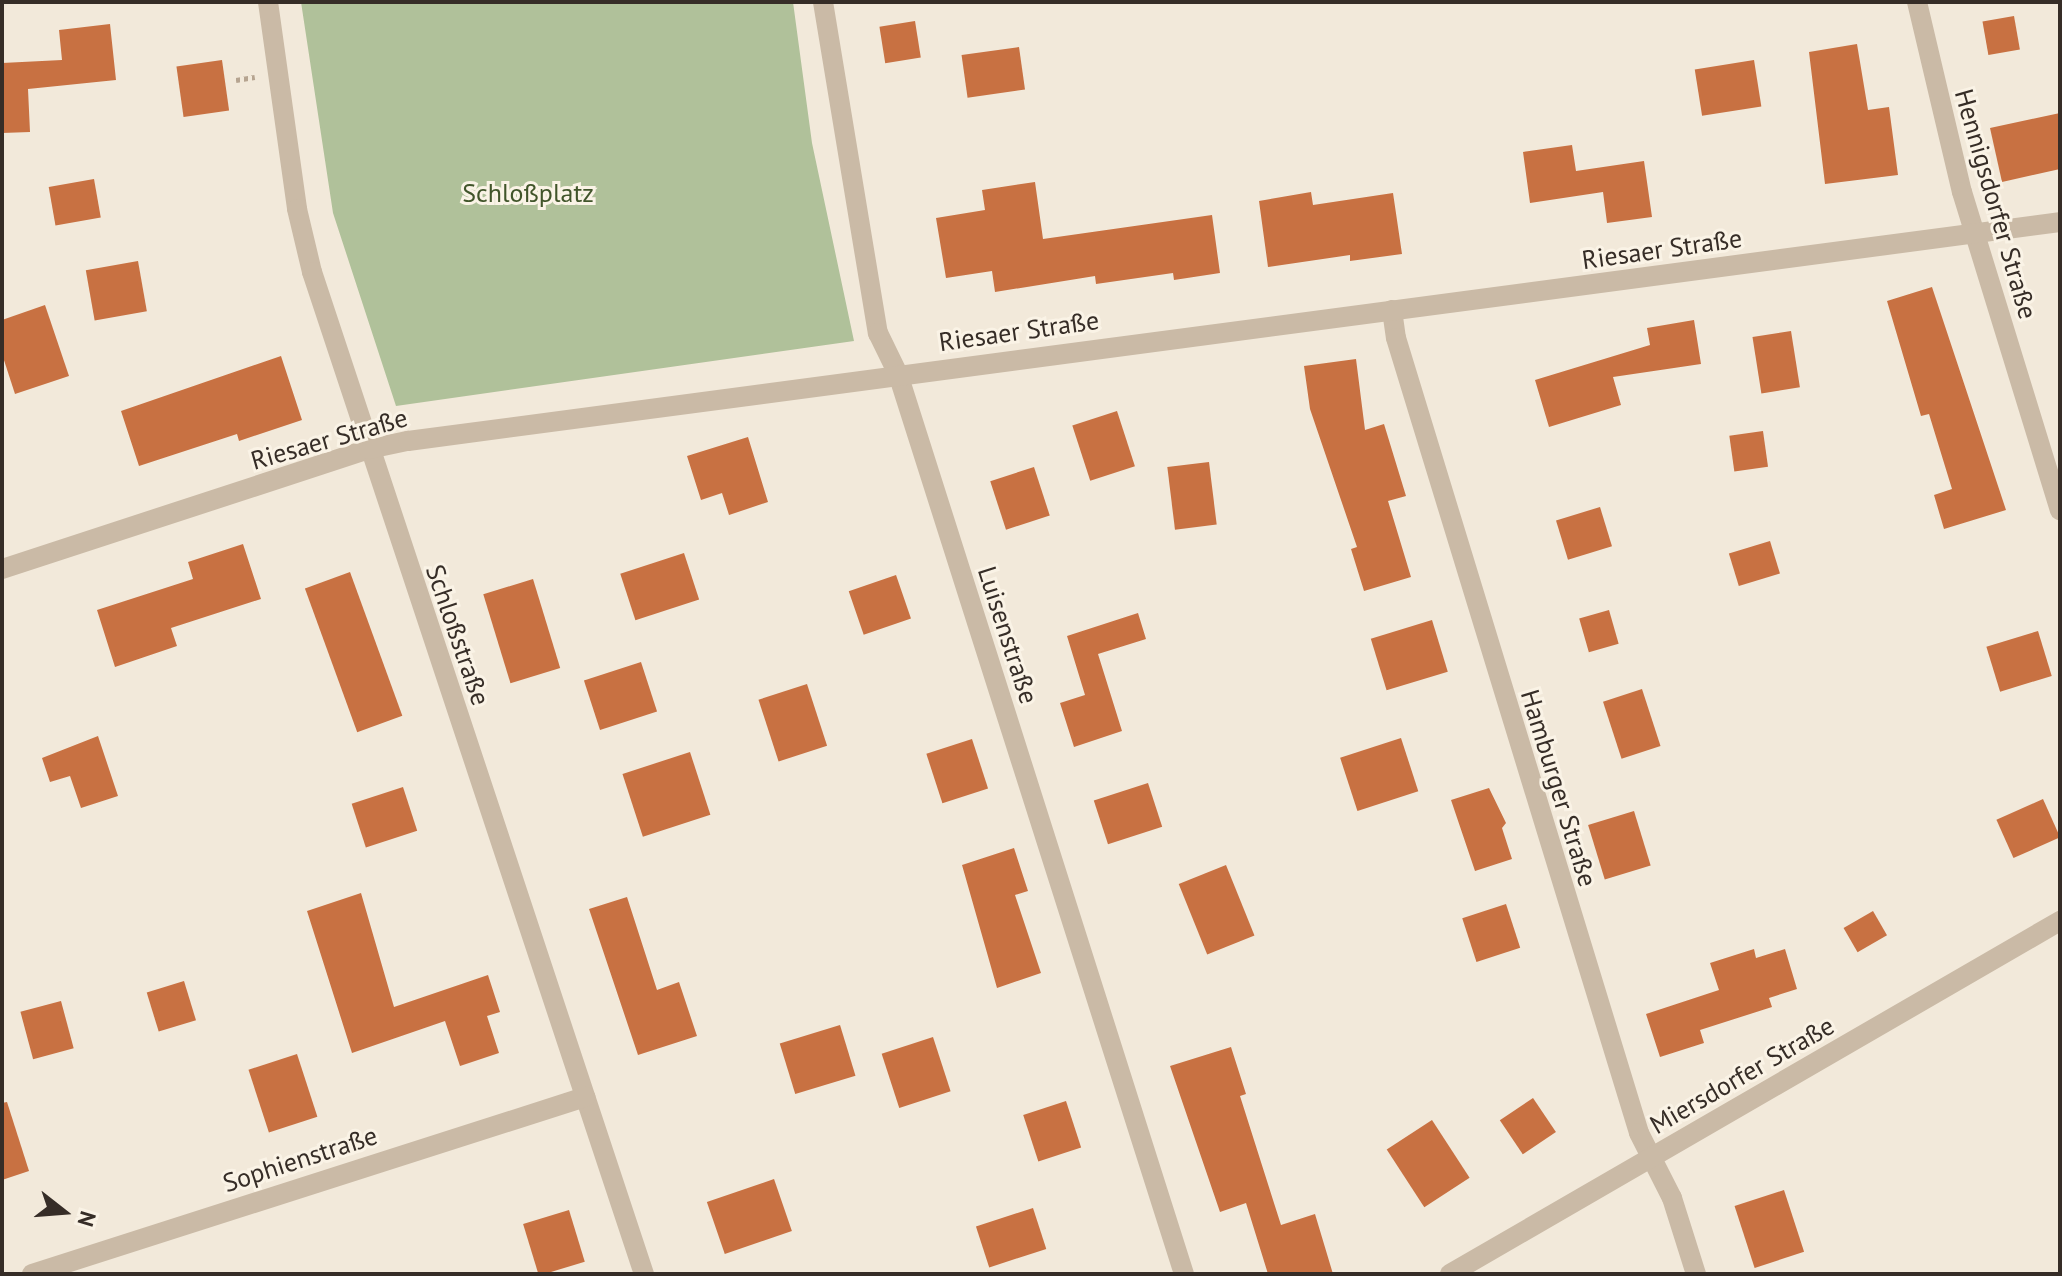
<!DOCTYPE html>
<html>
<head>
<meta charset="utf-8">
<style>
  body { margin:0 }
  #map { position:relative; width:2062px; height:1276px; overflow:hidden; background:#f2e9da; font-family:"PT Sans",sans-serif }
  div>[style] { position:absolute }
  .green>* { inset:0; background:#b0c19a }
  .building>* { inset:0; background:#c87142; transform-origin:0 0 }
  .path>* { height:5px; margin-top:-2.5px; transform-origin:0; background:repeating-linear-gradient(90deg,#b6a490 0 4px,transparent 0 8px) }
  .minor>* { height:20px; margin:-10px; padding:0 10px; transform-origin:10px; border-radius:10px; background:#cabaa6 }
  span { translate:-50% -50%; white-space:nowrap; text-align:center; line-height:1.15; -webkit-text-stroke:6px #faf3e6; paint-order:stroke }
  .park-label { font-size:26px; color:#41552a }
  .street-label { font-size:26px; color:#362d27 }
  .frame { position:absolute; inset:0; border:4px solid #362d27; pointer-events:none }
  .north { position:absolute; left:24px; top:1172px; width:80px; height:80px; -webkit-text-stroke:6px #faf3e6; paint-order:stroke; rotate:107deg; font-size:22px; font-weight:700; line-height:32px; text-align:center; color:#362d27 }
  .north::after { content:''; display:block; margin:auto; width:28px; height:36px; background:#362d27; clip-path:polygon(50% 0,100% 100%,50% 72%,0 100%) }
</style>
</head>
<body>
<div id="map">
  <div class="green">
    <i style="clip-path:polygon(301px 2px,793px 2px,812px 143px,854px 341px,396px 406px,333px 213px)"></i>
  </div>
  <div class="building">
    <i style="left:2014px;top:16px;width:34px;height:32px;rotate:80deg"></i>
    <i style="left:915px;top:21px;width:37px;height:36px;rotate:81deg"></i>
    <i style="clip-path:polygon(110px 24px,116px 80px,28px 89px,30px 132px,2px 133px,2px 63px,62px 60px,59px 30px)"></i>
    <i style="clip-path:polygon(1857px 44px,1868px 110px,1889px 107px,1898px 175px,1825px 184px,1809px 52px)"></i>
    <i style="left:1019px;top:47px;width:43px;height:58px;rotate:82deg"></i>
    <i style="left:222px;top:60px;width:51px;height:46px;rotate:82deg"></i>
    <i style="left:1754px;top:60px;width:47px;height:60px;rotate:81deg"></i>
    <i style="clip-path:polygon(2060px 113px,2060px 169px,2002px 182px,1990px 128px)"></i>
    <i style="clip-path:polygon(1572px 145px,1576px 171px,1644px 161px,1652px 217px,1607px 223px,1603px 192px,1530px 203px,1523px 152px)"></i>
    <i style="left:94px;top:179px;width:39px;height:46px;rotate:80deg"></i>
    <i style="clip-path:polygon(1035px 182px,1043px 239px,1212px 215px,1220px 273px,1174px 280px,1173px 273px,1096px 284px,1095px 276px,995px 292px,992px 271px,946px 278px,936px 218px,985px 210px,982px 190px)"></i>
    <i style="clip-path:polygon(1311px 192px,1313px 205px,1393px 193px,1402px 254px,1350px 261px,1350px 255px,1268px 267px,1259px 201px)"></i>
    <i style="left:138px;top:261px;width:51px;height:53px;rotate:80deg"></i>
    <i style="clip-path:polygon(1932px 287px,2006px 510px,1944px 529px,1934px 495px,1952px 489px,1929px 414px,1921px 416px,1887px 301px)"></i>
    <i style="clip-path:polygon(45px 305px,69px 376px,15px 394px,2px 354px,2px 320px)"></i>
    <i style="clip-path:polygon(1694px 320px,1701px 364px,1613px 377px,1621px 405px,1549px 427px,1535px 380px,1650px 345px,1647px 328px)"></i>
    <i style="left:1791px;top:331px;width:57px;height:39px;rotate:81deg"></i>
    <i style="clip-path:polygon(281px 356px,302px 420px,239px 441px,237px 434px,139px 466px,121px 411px)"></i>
    <i style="clip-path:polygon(1356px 359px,1365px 430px,1384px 424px,1406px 496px,1388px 501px,1411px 577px,1364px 591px,1351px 549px,1357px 547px,1310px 409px,1304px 366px)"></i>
    <i style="left:1117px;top:411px;width:58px;height:47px;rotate:72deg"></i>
    <i style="left:1763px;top:431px;width:36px;height:34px;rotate:82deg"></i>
    <i style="clip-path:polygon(748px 437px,768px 502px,729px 515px,722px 493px,701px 500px,687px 456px)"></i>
    <i style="left:1209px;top:462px;width:63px;height:42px;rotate:83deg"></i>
    <i style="left:1034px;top:467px;width:51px;height:46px;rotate:72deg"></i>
    <i style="left:1600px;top:507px;width:41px;height:46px;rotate:73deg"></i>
    <i style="left:1770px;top:541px;width:34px;height:43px;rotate:73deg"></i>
    <i style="clip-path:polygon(243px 544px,261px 599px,171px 628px,177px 646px,115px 667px,97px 610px,193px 579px,188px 562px)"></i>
    <i style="left:684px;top:553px;width:49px;height:67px;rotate:72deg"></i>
    <i style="left:350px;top:572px;width:153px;height:48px;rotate:70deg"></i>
    <i style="left:896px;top:575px;width:46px;height:50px;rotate:71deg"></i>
    <i style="left:533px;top:579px;width:93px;height:52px;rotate:73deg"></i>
    <i style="left:1609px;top:610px;width:35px;height:31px;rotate:74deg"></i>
    <i style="clip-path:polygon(1138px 613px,1146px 639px,1098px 654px,1122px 731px,1074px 747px,1060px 703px,1085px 695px,1067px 636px)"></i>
    <i style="left:1432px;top:620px;width:54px;height:64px;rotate:73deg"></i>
    <i style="left:2038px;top:631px;width:47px;height:54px;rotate:73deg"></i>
    <i style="left:641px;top:662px;width:52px;height:60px;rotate:72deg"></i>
    <i style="left:807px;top:684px;width:65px;height:51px;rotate:72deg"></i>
    <i style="left:1642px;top:689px;width:60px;height:41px;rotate:72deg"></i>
    <i style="clip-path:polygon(98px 736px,118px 796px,81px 808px,70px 776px,50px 782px,42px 758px)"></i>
    <i style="left:1401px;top:738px;width:56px;height:64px;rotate:72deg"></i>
    <i style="left:972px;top:739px;width:52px;height:48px;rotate:72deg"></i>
    <i style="left:690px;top:752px;width:66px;height:71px;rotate:72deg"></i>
    <i style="left:1148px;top:783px;width:46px;height:57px;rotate:72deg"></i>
    <i style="left:403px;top:787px;width:46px;height:54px;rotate:72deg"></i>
    <i style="clip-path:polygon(1489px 788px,1506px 823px,1502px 828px,1512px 859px,1475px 871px,1451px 800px)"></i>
    <i style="left:2043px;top:799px;width:42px;height:51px;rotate:66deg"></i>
    <i style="left:1634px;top:811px;width:57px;height:48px;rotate:73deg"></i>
    <i style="clip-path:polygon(1014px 848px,1028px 891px,1015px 895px,1041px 973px,997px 988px,962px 865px)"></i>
    <i style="left:1226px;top:865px;width:76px;height:51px;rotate:68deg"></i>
    <i style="clip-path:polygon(361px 893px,394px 1007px,488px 975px,500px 1012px,487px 1016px,499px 1053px,460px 1066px,445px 1021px,352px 1053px,307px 911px)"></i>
    <i style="clip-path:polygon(627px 897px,657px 990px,679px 982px,697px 1036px,638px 1055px,589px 909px)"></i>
    <i style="left:1506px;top:904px;width:46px;height:46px;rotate:72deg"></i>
    <i style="left:1873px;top:911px;width:28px;height:34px;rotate:60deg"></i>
    <i style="clip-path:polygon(1754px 949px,1756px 958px,1785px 949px,1797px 989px,1769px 998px,1772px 1007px,1700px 1030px,1704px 1043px,1660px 1057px,1646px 1014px,1719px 990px,1710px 963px)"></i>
    <i style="left:184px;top:981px;width:41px;height:39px;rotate:73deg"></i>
    <i style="left:61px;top:1001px;width:49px;height:42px;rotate:75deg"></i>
    <i style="left:840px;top:1025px;width:53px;height:63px;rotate:73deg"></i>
    <i style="left:933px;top:1037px;width:57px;height:54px;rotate:72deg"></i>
    <i style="clip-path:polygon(1231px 1047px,1246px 1094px,1240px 1096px,1281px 1225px,1315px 1214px,1333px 1274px,1268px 1274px,1246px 1203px,1220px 1212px,1170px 1066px)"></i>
    <i style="left:297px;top:1054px;width:66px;height:51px;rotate:72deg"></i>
    <i style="left:1533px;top:1098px;width:41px;height:40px;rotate:56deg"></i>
    <i style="left:1066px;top:1101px;width:49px;height:45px;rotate:72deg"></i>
    <i style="clip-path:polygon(7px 1102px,29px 1171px,2px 1180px,2px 1103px)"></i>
    <i style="left:1432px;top:1120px;width:69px;height:54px;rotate:57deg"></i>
    <i style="left:774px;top:1179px;width:55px;height:71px;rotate:71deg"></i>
    <i style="left:1784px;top:1190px;width:65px;height:52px;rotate:72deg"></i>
    <i style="left:1033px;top:1208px;width:43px;height:60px;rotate:72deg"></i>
    <i style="left:569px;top:1210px;width:54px;height:48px;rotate:73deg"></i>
  </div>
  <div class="path">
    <i style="left:236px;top:80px;width:19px;rotate:-9deg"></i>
  </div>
  <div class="minor">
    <i style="left:268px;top:2px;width:209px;rotate:82deg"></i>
    <i style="left:297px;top:209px;width:65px;rotate:76.6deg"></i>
    <i style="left:312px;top:272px;width:1056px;rotate:71.67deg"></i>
    <i style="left:823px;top:2px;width:336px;rotate:80.6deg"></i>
    <i style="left:878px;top:333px;width:46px;rotate:64deg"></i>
    <i style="left:898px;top:374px;width:944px;rotate:72.37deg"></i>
    <i style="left:1917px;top:2px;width:195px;rotate:76.7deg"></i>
    <i style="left:1962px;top:192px;width:333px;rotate:72.9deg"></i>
    <i style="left:1392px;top:310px;width:28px;rotate:82deg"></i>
    <i style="left:1396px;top:338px;width:831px;rotate:73deg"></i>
    <i style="left:1639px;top:1133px;width:73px;rotate:63.1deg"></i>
    <i style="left:1672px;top:1198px;width:80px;rotate:72.5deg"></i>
    <i style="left:2px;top:569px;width:386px;rotate:-18.1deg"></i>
    <i style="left:369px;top:449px;width:40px;rotate:-12deg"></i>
    <i style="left:408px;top:441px;width:1666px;rotate:-7.55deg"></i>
    <i style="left:32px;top:1274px;width:581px;rotate:-17.75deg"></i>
    <i style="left:1450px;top:1274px;width:705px;rotate:-30.06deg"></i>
  </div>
  <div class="park-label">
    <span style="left:528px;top:193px">Schloßplatz</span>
  </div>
  <div class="street-label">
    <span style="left:1996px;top:204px;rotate:74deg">Hennigsdorfer Straße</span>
    <span style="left:1662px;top:249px;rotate:-8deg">Riesaer Straße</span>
    <span style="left:1019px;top:331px;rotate:-8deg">Riesaer Straße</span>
    <span style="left:329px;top:439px;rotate:-16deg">Riesaer Straße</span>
    <span style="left:458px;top:635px;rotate:71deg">Schloßstraße</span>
    <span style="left:1008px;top:635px;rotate:72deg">Luisenstraße</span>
    <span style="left:1559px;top:788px;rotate:73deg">Hamburger Straße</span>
    <span style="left:1742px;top:1075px;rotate:-30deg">Miersdorfer Straße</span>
    <span style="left:300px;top:1159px;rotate:-18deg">Sophienstraße</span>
  </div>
  <div class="frame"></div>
  <div class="north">N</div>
</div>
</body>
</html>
